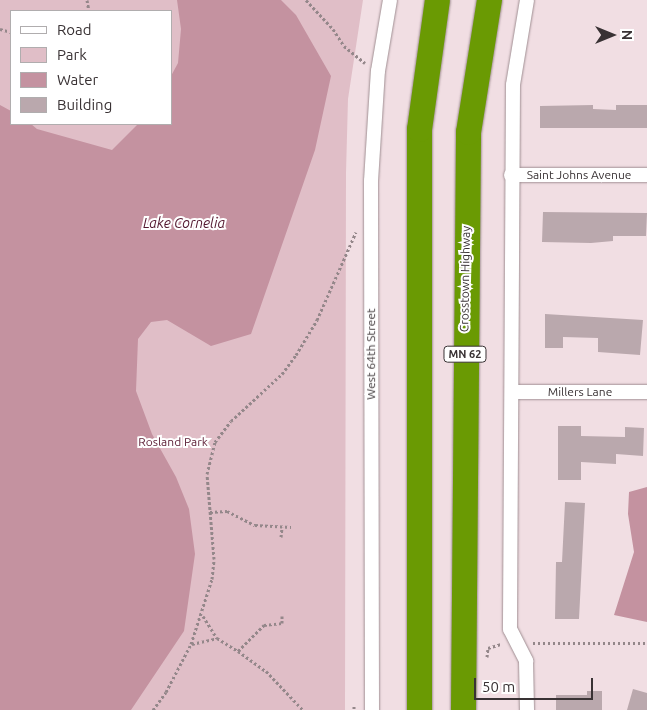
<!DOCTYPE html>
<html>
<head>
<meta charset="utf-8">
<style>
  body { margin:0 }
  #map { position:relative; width:647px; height:710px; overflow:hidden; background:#f1dee3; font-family:Ubuntu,sans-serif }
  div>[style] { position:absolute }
  .green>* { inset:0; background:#e0bec7 }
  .water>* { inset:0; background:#c492a0 }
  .building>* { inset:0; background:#baa8ad }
  .path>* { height:3px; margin-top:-1.5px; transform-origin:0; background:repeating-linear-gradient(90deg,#94878a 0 2.5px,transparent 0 5px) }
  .roads { filter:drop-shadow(0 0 1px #a08f93) drop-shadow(0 0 1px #a08f93) }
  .minor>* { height:14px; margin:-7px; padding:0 7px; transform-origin:7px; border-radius:7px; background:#fff }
  .motorway>* { height:25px; margin:-12.5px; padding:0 12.5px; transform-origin:12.5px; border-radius:12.5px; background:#6a9a03 }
  span { translate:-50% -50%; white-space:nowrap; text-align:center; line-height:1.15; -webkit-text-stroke:4px #fff; paint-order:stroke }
  .shield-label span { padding:1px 4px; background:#fff; border:1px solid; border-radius:4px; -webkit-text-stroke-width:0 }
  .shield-label { font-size:11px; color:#393234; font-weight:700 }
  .street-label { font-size:12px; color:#393234 }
  .park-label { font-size:12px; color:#5e2138 }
  .water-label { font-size:14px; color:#52162e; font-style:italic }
  .legend { position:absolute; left:10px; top:10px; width:162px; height:115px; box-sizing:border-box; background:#fff; border:1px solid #b0adae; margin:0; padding:6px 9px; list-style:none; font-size:15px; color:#393234 }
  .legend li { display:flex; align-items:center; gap:10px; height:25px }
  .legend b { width:25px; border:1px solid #b0adae }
  .north { position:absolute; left:587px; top:10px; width:50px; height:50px; -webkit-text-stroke:4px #fff; paint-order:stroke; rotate:90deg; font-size:14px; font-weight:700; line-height:20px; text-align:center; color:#393234 }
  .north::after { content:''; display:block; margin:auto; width:18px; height:22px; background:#393234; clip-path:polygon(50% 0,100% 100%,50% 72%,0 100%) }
  .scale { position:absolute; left:474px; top:678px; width:119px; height:22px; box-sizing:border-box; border:2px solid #393234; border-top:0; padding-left:6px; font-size:15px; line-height:18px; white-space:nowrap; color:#393234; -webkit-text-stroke:4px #fff; paint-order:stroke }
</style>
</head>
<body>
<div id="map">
  <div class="green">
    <i style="clip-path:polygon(evenodd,0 0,363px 0,348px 99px,346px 173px,345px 710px,0 710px,0 0,11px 11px,171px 11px,171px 124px,11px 124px,11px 11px)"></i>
  </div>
  <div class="water">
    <i style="clip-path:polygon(177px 0,281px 0,296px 15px,331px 76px,315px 150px,251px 334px,211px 346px,167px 320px,151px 322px,138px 339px,136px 391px,152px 434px,176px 477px,189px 509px,195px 554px,184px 631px,131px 710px,0 710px,0 105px,11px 111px,11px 124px,31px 124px,37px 129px,112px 150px,138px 124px,171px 124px,171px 76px,178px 63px,181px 29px)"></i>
    <i style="clip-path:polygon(647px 487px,647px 622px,614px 615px,634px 552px,628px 514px,629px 492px)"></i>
  </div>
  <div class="building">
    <i style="clip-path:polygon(593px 105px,593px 109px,616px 110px,616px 105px,647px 105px,647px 128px,540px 128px,540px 106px)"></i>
    <i style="clip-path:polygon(543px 212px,647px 213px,646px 236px,613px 236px,613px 241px,591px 243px,542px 242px)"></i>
    <i style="clip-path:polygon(545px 314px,643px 320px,640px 355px,598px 352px,598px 338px,563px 337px,563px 348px,545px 348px)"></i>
    <i style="clip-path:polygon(558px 426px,581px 426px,581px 436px,625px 437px,625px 427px,644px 428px,643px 456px,616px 454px,616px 464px,581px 462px,581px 480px,558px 480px)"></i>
    <i style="clip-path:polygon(565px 502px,585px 503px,579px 619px,555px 619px,556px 562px,562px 562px)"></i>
    <i style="clip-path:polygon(633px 689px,647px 693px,647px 710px,627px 710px)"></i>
    <i style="clip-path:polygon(587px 691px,602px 691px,602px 710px,556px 710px,556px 695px,587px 695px)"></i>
  </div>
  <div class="path">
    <i style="left:87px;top:0;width:11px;rotate:80deg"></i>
    <i style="left:306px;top:0;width:40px;rotate:47deg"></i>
    <i style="left:333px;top:29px;width:20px;rotate:57deg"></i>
    <i style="left:344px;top:46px;width:27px;rotate:39deg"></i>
    <i style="left:0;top:29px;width:11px;rotate:15deg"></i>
    <i style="left:210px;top:512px;width:17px;rotate:-3deg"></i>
    <i style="left:227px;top:511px;width:31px;rotate:27deg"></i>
    <i style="left:255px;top:525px;width:36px;rotate:3deg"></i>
    <i style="left:281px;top:537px;width:10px;rotate:-84deg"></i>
    <i style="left:203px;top:616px;width:26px;rotate:58deg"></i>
    <i style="left:533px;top:643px;width:114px"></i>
    <i style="left:192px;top:644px;width:26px;rotate:-13deg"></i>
    <i style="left:217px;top:638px;width:25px;rotate:32deg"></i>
    <i style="left:238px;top:651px;width:34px;rotate:36deg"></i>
    <i style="left:266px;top:671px;width:54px;rotate:46.5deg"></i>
    <i style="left:238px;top:651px;width:37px;rotate:-45deg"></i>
    <i style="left:264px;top:625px;width:18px;rotate:-6deg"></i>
    <i style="left:282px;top:623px;width:7px;rotate:-90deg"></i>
    <i style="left:487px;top:657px;width:9px;rotate:-84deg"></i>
    <i style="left:488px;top:648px;width:14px;rotate:-17deg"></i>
    <i style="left:354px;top:706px;width:4px;rotate:90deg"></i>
    <i style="left:153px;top:710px;width:22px;rotate:-54deg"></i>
    <i style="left:166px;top:692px;width:54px;rotate:-62.5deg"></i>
    <i style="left:191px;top:644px;width:68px;rotate:-72.1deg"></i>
    <i style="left:212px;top:579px;width:20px;rotate:-84deg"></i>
    <i style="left:214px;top:559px;width:85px;rotate:-94.7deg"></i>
    <i style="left:207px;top:474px;width:33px;rotate:-76deg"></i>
    <i style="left:215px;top:442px;width:26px;rotate:-53deg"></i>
    <i style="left:231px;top:421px;width:69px;rotate:-42.7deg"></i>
    <i style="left:282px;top:374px;width:24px;rotate:-54deg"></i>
    <i style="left:296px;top:355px;width:41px;rotate:-59deg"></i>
    <i style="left:317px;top:320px;width:96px;rotate:-66.1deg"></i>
  </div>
  <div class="roads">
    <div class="minor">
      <i style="left:527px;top:0;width:86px;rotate:99.4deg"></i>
      <i style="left:513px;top:85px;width:544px;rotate:90.32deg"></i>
      <i style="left:510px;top:629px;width:36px;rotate:63deg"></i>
      <i style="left:526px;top:661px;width:49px;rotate:88.8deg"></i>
      <i style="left:511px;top:175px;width:136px"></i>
      <i style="left:512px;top:392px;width:135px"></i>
      <i style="left:372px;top:710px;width:529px;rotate:-90.11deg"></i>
      <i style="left:371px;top:181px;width:110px;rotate:-86.4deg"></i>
      <i style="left:378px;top:71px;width:72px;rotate:-80.4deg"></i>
    </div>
    <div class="motorway">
      <i style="left:419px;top:710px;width:581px;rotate:-90deg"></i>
      <i style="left:419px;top:129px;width:130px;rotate:-82.1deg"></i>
      <i style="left:463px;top:710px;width:578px;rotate:-89.5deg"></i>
      <i style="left:468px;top:132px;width:134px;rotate:-81deg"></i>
    </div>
  </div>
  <div class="shield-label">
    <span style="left:465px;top:354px">MN 62</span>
  </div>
  <div class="street-label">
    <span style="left:579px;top:175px">Saint Johns Avenue</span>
    <span style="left:465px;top:279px;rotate:-89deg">Crosstown Highway</span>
    <span style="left:371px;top:354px;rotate:-90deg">West 64th Street</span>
    <span style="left:580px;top:392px">Millers Lane</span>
  </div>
  <div class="park-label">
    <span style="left:173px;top:442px">Rosland Park</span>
  </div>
  <div class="water-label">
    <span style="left:184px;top:223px">Lake Cornelia</span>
  </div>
  <ul class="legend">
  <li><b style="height:6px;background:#fff"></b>Road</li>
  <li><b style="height:14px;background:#e0bec7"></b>Park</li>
  <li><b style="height:14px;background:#c492a0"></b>Water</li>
  <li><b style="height:14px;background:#baa8ad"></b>Building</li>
  </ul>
  <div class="north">N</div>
  <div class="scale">50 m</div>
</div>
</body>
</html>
